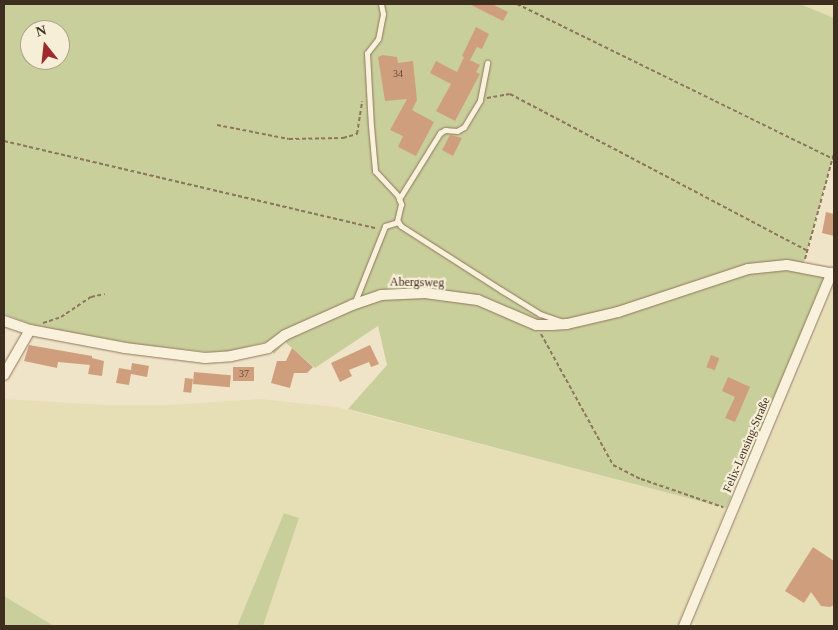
<!DOCTYPE html>
<html>
<head>
<meta charset="utf-8">
<style>
  body { margin:0 }
  #map { position:relative; width:838px; height:630px; overflow:hidden; background:#f0e4c8; font-family:"Times New Roman",serif }
  div>[style] { position:absolute }
  .farmland>* { inset:0; background:#e6deb5 }
  .green>* { inset:0; background:#c9cf9b }
  .building>* { inset:0; background:#cf9f7d; transform-origin:0 0 }
  .path>* { height:2px; margin-top:-1px; transform-origin:0; background:repeating-linear-gradient(90deg,#8d765c 0 4px,transparent 0 6.5px) }
  .roads { filter:drop-shadow(0 0 1px #8d765c) drop-shadow(0 0 1px #8d765c) }
  .service>* { height:5px; margin:-2.5px; padding:0 2.5px; transform-origin:2.5px; border-radius:2.5px; background:#faf1dc }
  .minor>* { height:10px; margin:-5px; padding:0 5px; transform-origin:5px; border-radius:5px; background:#faf1dc }
  span { translate:-50% -50%; white-space:nowrap; text-align:center; line-height:1.15; -webkit-text-stroke:4.5px #f7eed8; paint-order:stroke }
  .number-label { font-size:10px; color:#624a37 }
  .number-label span { -webkit-text-stroke-width:0 }
  .street-label { font-size:12px; color:#3d2e20 }
  .frame { position:absolute; inset:0; border:5px solid #3d2e20; pointer-events:none }
  .north { position:absolute; left:20px; top:20px; width:50px; height:50px; box-sizing:border-box; background:#f7eed8; border:1px solid #ada18e; border-radius:50%; rotate:344deg; font-size:14px; font-weight:700; line-height:20px; text-align:center; color:#3d2e20 }
  .north::after { content:''; display:block; margin:auto; width:18px; height:22px; background:#9e2a2b; clip-path:polygon(50% 0,100% 100%,50% 72%,0 100%) }
</style>
</head>
<body>
<div id="map">
  <div class="farmland">
    <i style="clip-path:polygon(800px 4px,834px 4px,834px 18px)"></i>
    <i style="clip-path:polygon(834px 288px,834px 626px,698px 626px,693px 623px)"></i>
    <i style="clip-path:polygon(4px 399px,105px 405px,170px 405px,260px 399px,336px 407px,726px 508px,677px 626px,263px 626px,299px 518px,284px 513px,237px 626px,54px 626px,4px 596px)"></i>
  </div>
  <div class="green">
    <i style="clip-path:polygon(evenodd,4px 4px,800px 4px,834px 18px,834px 160px,832px 160px,803px 266px,832px 273px,726px 508px,348px 409px,387px 365px,378px 326px,315px 368px,285px 342px,274px 354px,266px 342px,230px 351px,208px 352px,135px 344px,35px 326px,4px 314px,4px 4px,30px 30px,60px 30px,60px 60px,30px 60px,30px 30px)"></i>
    <i style="clip-path:polygon(284px 513px,299px 518px,263px 626px,237px 626px)"></i>
    <i style="clip-path:polygon(4px 596px,54px 626px,4px 626px)"></i>
  </div>
  <div class="building">
    <i style="clip-path:polygon(469px 4px,492px 4px,508px 12px,503px 21px)"></i>
    <i style="clip-path:polygon(476px 27px,489px 34px,482px 49px,477px 47px,470px 60px,480px 65px,476px 72px,480px 74px,455px 121px,436px 111px,451px 84px,430px 73px,436px 61px,457px 72px,464px 57px,462px 56px)"></i>
    <i style="clip-path:polygon(383px 55px,397px 57px,398px 63px,413px 61px,417px 100px,412px 110px,434px 122px,416px 156px,398px 147px,403px 136px,390px 130px,407px 99px,385px 101px,378px 57px)"></i>
    <i style="clip-path:polygon(450px 135px,462px 138px,453px 156px,442px 150px)"></i>
    <i style="clip-path:polygon(826px 212px,834px 214px,834px 236px,822px 233px)"></i>
    <i style="clip-path:polygon(29px 345px,92px 356px,92px 358px,104px 361px,102px 376px,88px 374px,90px 365px,58px 362px,57px 368px,24px 361px)"></i>
    <i style="clip-path:polygon(370px 345px,379px 364px,371px 367px,369px 362px,349px 370px,352px 376px,340px 382px,331px 363px)"></i>
    <i style="clip-path:polygon(292px 348px,313px 367px,307px 373px,294px 373px,290px 388px,271px 383px,277px 361px,286px 361px)"></i>
    <i style="left:711px;top:355px;width:9px;height:13px;rotate:21deg"></i>
    <i style="clip-path:polygon(132px 363px,149px 366px,147px 377px,131px 374px,129px 385px,116px 383px,119px 368px,131px 370px)"></i>
    <i style="left:233px;top:367px;width:21px;height:14px"></i>
    <i style="left:194px;top:372px;width:37px;height:12px;rotate:5deg"></i>
    <i style="clip-path:polygon(728px 377px,750px 387px,735px 422px,725px 418px,735px 397px,722px 391px)"></i>
    <i style="left:185px;top:378px;width:8px;height:14px;rotate:7deg"></i>
    <i style="clip-path:polygon(813px 547px,834px 561px,834px 605px,830px 607px,821px 606px,811px 592px,804px 603px,785px 591px)"></i>
  </div>
  <div class="path">
    <i style="left:517px;top:4px;width:352px;rotate:26.1deg"></i>
    <i style="left:487px;top:98px;width:23px;rotate:-10deg"></i>
    <i style="left:510px;top:94px;width:337px;rotate:27.8deg"></i>
    <i style="left:217px;top:125px;width:73px;rotate:11deg"></i>
    <i style="left:289px;top:139px;width:54px;rotate:-1.1deg"></i>
    <i style="left:343px;top:138px;width:15px;rotate:-16deg"></i>
    <i style="left:357px;top:134px;width:33px;rotate:-81deg"></i>
    <i style="left:4px;top:141px;width:382px;rotate:13.2deg"></i>
    <i style="left:805px;top:259px;width:110px;rotate:-74.7deg"></i>
    <i style="left:43px;top:323px;width:19px;rotate:-18deg"></i>
    <i style="left:61px;top:317px;width:36px;rotate:-34deg"></i>
    <i style="left:91px;top:297px;width:14px;rotate:-12deg"></i>
    <i style="left:541px;top:334px;width:149px;rotate:61.2deg"></i>
    <i style="left:613px;top:465px;width:31px;rotate:27deg"></i>
    <i style="left:641px;top:479px;width:87px;rotate:18.9deg"></i>
  </div>
  <div class="roads">
    <div class="service">
      <i style="left:381px;top:4px;width:10px;rotate:79deg"></i>
      <i style="left:383px;top:14px;width:25px;rotate:101deg"></i>
      <i style="left:378px;top:39px;width:18px;rotate:128deg"></i>
      <i style="left:367px;top:53px;width:73px;rotate:86.9deg"></i>
      <i style="left:371px;top:126px;width:45px;rotate:84.9deg"></i>
      <i style="left:375px;top:171px;width:34px;rotate:47deg"></i>
      <i style="left:398px;top:196px;width:9px;rotate:69deg"></i>
      <i style="left:401px;top:204px;width:17px;rotate:103deg"></i>
      <i style="left:397px;top:221px;width:6px;rotate:51deg"></i>
      <i style="left:401px;top:226px;width:119px;rotate:32.6deg"></i>
      <i style="left:501px;top:290px;width:46px;rotate:31.6deg"></i>
      <i style="left:540px;top:314px;width:21px;rotate:19deg"></i>
      <i style="left:399px;top:199px;width:78px;rotate:-58.2deg"></i>
      <i style="left:440px;top:133px;width:6px;rotate:-31deg"></i>
      <i style="left:445px;top:130px;width:12px;rotate:5deg"></i>
      <i style="left:457px;top:131px;width:8px;rotate:-30deg"></i>
      <i style="left:464px;top:127px;width:31px;rotate:-59deg"></i>
      <i style="left:480px;top:100px;width:38px;rotate:-79deg"></i>
      <i style="left:354px;top:304px;width:84px;rotate:-68.3deg"></i>
      <i style="left:385px;top:226px;width:14px;rotate:-17deg"></i>
    </div>
    <div class="minor">
      <i style="left:4px;top:321px;width:28px;rotate:19deg"></i>
      <i style="left:30px;top:330px;width:97px;rotate:10.7deg"></i>
      <i style="left:125px;top:348px;width:81px;rotate:7.1deg"></i>
      <i style="left:205px;top:358px;width:26px;rotate:-4deg"></i>
      <i style="left:231px;top:356px;width:38px;rotate:-12deg"></i>
      <i style="left:268px;top:348px;width:21px;rotate:-37deg"></i>
      <i style="left:285px;top:335px;width:73px;rotate:-24.1deg"></i>
      <i style="left:352px;top:305px;width:31px;rotate:-19deg"></i>
      <i style="left:381px;top:295px;width:44px;rotate:-2.6deg"></i>
      <i style="left:425px;top:293px;width:53px;rotate:7.5deg"></i>
      <i style="left:478px;top:300px;width:63px;rotate:23.3deg"></i>
      <i style="left:536px;top:325px;width:16px"></i>
      <i style="left:552px;top:325px;width:15px;rotate:-4deg"></i>
      <i style="left:567px;top:324px;width:52px;rotate:-13.2deg"></i>
      <i style="left:618px;top:312px;width:137px;rotate:-18.3deg"></i>
      <i style="left:748px;top:269px;width:39px;rotate:-6deg"></i>
      <i style="left:787px;top:265px;width:48px;rotate:10.8deg"></i>
      <i style="left:4px;top:375px;width:52px;rotate:-60deg"></i>
      <i style="left:684px;top:626px;width:383px;rotate:-67.3deg"></i>
    </div>
  </div>
  <div class="number-label">
    <span style="left:398px;top:74px">34</span>
    <span style="left:244px;top:374px">37</span>
  </div>
  <div class="street-label">
    <span style="left:417px;top:283px;rotate:1deg">Abergsweg</span>
    <span style="left:747px;top:445px;rotate:-67deg">Felix-Lensing-Straße</span>
  </div>
  <div class="frame"></div>
  <div class="north">N</div>
</div>
</body>
</html>
